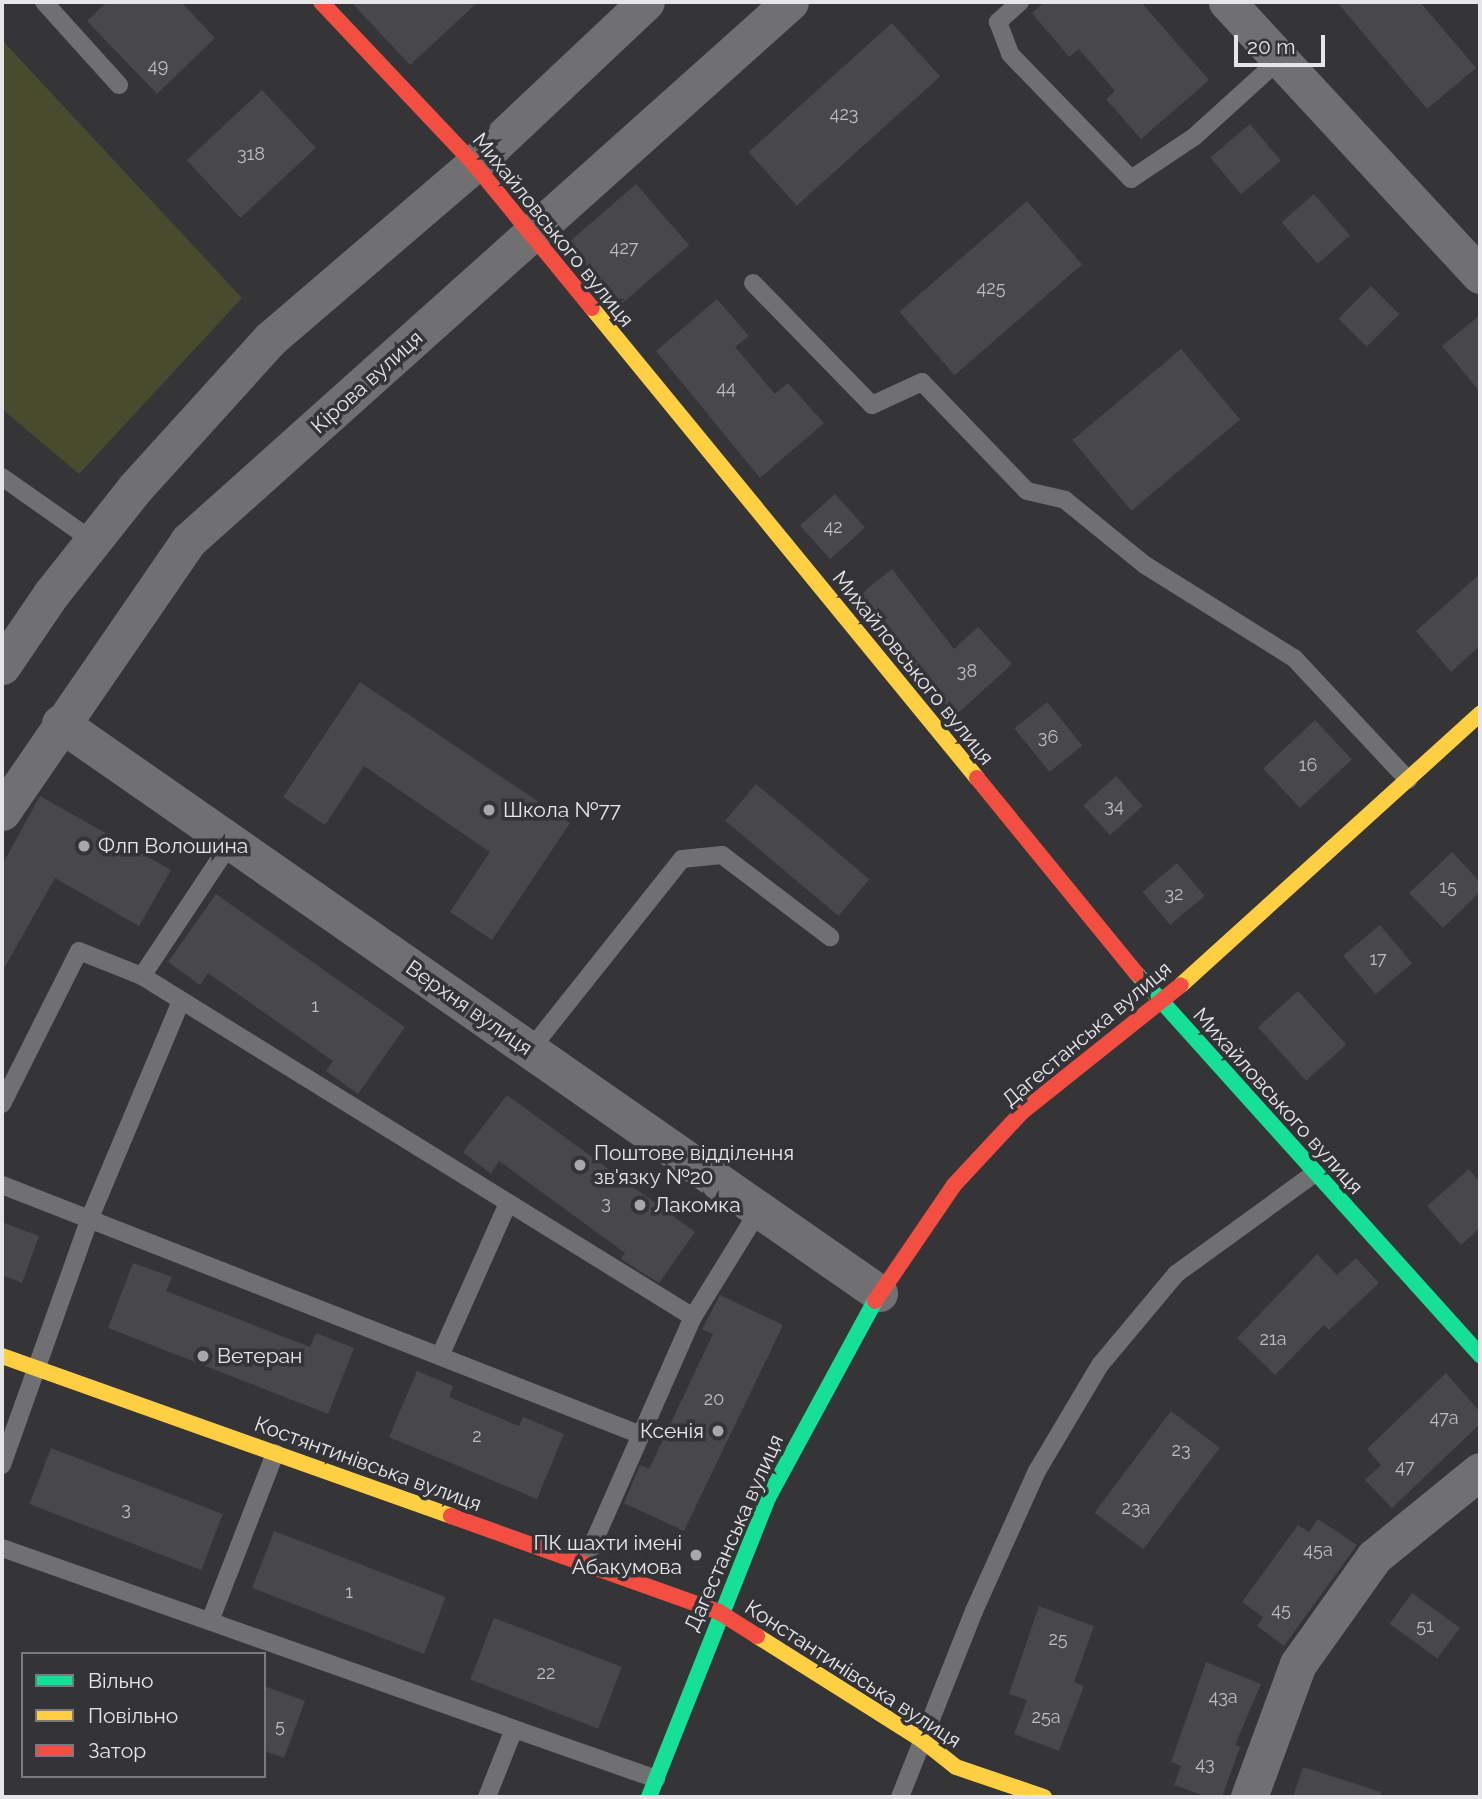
<!DOCTYPE html>
<html>
<head>
<meta charset="utf-8">
<style>
  body { margin:0 }
  #map { position:relative; width:1482px; height:1799px; overflow:hidden; background:#353437; font-family:Raleway,sans-serif }
  div>[style] { position:absolute }
  .green>* { inset:0; background:#484b2d }
  .building>* { inset:0; background:#48484a; transform-origin:0 0 }
  .lane>* { height:18px; margin:-9px; padding:0 9px; transform-origin:9px; border-radius:9px; background:#707072 }
  .street>* { height:37px; margin:-18.5px; padding:0 18.5px; transform-origin:18.5px; border-radius:18.5px; background:#707072 }
  .fast>* { height:16px; margin:-8px; padding:0 8px; transform-origin:8px; border-radius:8px; background:#16e098 }
  .slow>* { height:16px; margin:-8px; padding:0 8px; transform-origin:8px; border-radius:8px; background:#ffcf43 }
  .jam>* { height:16px; margin:-8px; padding:0 8px; transform-origin:8px; border-radius:8px; background:#f24e42 }
  .dots>* { width:19px; height:19px; translate:-50% -50%; box-sizing:border-box; border:4px solid #343338; border-radius:50% }
  span { translate:-50% -50%; white-space:nowrap; text-align:center; line-height:1.15; -webkit-text-stroke:7px #343338; paint-order:stroke }
  .number-label { font-size:18px; color:#bebec1 }
  .number-label span { -webkit-text-stroke-width:0 }
  .street-label { font-size:21px; color:#e6e6e9 }
  .poi-label { font-size:21px; color:#e6e6e9 }
  .left { translate:0 -50%; text-align:left }
  .right { translate:-100% -50%; text-align:right }
  .frame { position:absolute; inset:0; border:4px solid #e6e6e9; pointer-events:none }
  .legend { position:absolute; left:21px; top:1652px; width:245px; height:126px; box-sizing:border-box; background:#343338; border:2px solid #7b7b7f; margin:0; padding:9px 12px; list-style:none; font-size:21px; color:#e6e6e9 }
  .legend li { display:flex; align-items:center; gap:14px; height:35px }
  .legend b { width:35px; border:2px solid #7b7b7f }
  .scale { position:absolute; left:1234px; top:35px; width:91px; height:32px; box-sizing:border-box; border:4px solid #e6e6e9; border-top:0; padding-left:9px; font-size:21px; line-height:24px; white-space:nowrap; color:#e6e6e9; -webkit-text-stroke:5px #343338; paint-order:stroke }
</style>
</head>
<body>
<div id="map">
  <div class="green">
    <i style="clip-path:polygon(2px 40px,242px 298px,79px 474px,2px 409px)"></i>
  </div>
  <div class="building">
    <i style="clip-path:polygon(107px 2px,181px 2px,215px 38px,157px 94px,87px 21px)"></i>
    <i style="clip-path:polygon(351px 2px,478px 2px,410px 65px)"></i>
    <i style="clip-path:polygon(1045px 2px,1141px 2px,1209px 80px,1141px 139px,1106px 99px,1115px 91px,1079px 49px,1069px 57px,1032px 13px)"></i>
    <i style="clip-path:polygon(1337px 2px,1420px 2px,1476px 68px,1427px 109px)"></i>
    <i style="left:892px;top:23px;width:72px;height:193px;rotate:48deg"></i>
    <i style="left:262px;top:90px;width:79px;height:103px;rotate:47deg"></i>
    <i style="left:1250px;top:124px;width:48px;height:52px;rotate:50deg"></i>
    <i style="left:636px;top:184px;width:81px;height:91px;rotate:49deg"></i>
    <i style="left:1314px;top:194px;width:55px;height:43px;rotate:49deg"></i>
    <i style="left:1027px;top:201px;width:84px;height:169px;rotate:49deg"></i>
    <i style="left:1371px;top:286px;width:40px;height:46px;rotate:45deg"></i>
    <i style="clip-path:polygon(717px 299px,749px 336px,735px 347px,775px 394px,788px 383px,824px 423px,760px 478px,656px 351px)"></i>
    <i style="clip-path:polygon(1480px 315px,1480px 392px,1442px 346px)"></i>
    <i style="left:1181px;top:349px;width:92px;height:142px;rotate:50deg"></i>
    <i style="left:835px;top:494px;width:45px;height:47px;rotate:48deg"></i>
    <i style="clip-path:polygon(892px 569px,954px 649px,978px 627px,1012px 664px,955px 716px,857px 597px)"></i>
    <i style="clip-path:polygon(1480px 574px,1480px 646px,1451px 672px,1416px 631px)"></i>
    <i style="clip-path:polygon(360px 682px,570px 823px,492px 940px,450px 912px,490px 852px,364px 766px,325px 825px,283px 797px)"></i>
    <i style="left:1047px;top:702px;width:56px;height:42px;rotate:51deg"></i>
    <i style="left:1315px;top:720px;width:54px;height:71px;rotate:47deg"></i>
    <i style="left:1116px;top:776px;width:40px;height:44px;rotate:48deg"></i>
    <i style="left:756px;top:784px;width:148px;height:48px;rotate:40deg"></i>
    <i style="clip-path:polygon(40px 796px,171px 870px,139px 926px,55px 878px,2px 972px,2px 865px)"></i>
    <i style="clip-path:polygon(1452px 852px,1480px 882px,1480px 892px,1443px 928px,1409px 893px)"></i>
    <i style="left:1177px;top:863px;width:43px;height:45px;rotate:50deg"></i>
    <i style="clip-path:polygon(216px 894px,405px 1027px,358px 1094px,326px 1071px,333px 1061px,208px 973px,200px 985px,168px 962px)"></i>
    <i style="left:1380px;top:925px;width:50px;height:48px;rotate:50deg"></i>
    <i style="left:1298px;top:991px;width:72px;height:54px;rotate:48deg"></i>
    <i style="clip-path:polygon(507px 1095px,695px 1232px,659px 1283px,621px 1259px,625px 1253px,499px 1161px,491px 1174px,463px 1152px)"></i>
    <i style="clip-path:polygon(1469px 1169px,1480px 1183px,1480px 1228px,1461px 1245px,1427px 1206px)"></i>
    <i style="clip-path:polygon(2px 1222px,39px 1236px,22px 1283px,2px 1275px)"></i>
    <i style="clip-path:polygon(1317px 1254px,1337px 1275px,1356px 1258px,1379px 1283px,1329px 1330px,1324px 1325px,1275px 1375px,1237px 1338px)"></i>
    <i style="clip-path:polygon(133px 1263px,172px 1277px,166px 1291px,310px 1347px,316px 1333px,354px 1348px,328px 1414px,108px 1328px)"></i>
    <i style="clip-path:polygon(720px 1295px,783px 1325px,684px 1531px,624px 1503px,640px 1465px,649px 1469px,713px 1334px,702px 1329px)"></i>
    <i style="clip-path:polygon(417px 1371px,453px 1386px,449px 1397px,519px 1426px,523px 1417px,564px 1434px,537px 1499px,389px 1437px)"></i>
    <i style="clip-path:polygon(1446px 1373px,1480px 1412px,1480px 1424px,1392px 1508px,1365px 1480px,1381px 1465px,1367px 1449px)"></i>
    <i style="left:1171px;top:1411px;width:61px;height:127px;rotate:37deg"></i>
    <i style="left:51px;top:1448px;width:184px;height:60px;rotate:21deg"></i>
    <i style="clip-path:polygon(1318px 1519px,1357px 1545px,1284px 1646px,1257px 1626px,1263px 1617px,1242px 1602px,1298px 1525px,1309px 1532px)"></i>
    <i style="left:274px;top:1531px;width:184px;height:61px;rotate:21deg"></i>
    <i style="left:1412px;top:1593px;width:59px;height:38px;rotate:36deg"></i>
    <i style="clip-path:polygon(1039px 1606px,1094px 1626px,1074px 1682px,1084px 1686px,1059px 1751px,1014px 1734px,1027px 1700px,1009px 1694px)"></i>
    <i style="left:494px;top:1618px;width:137px;height:66px;rotate:21deg"></i>
    <i style="clip-path:polygon(1206px 1662px,1261px 1684px,1235px 1745px,1240px 1747px,1222px 1797px,1208px 1797px,1174px 1785px,1181px 1766px,1171px 1762px)"></i>
    <i style="clip-path:polygon(264px 1686px,305px 1701px,284px 1758px,264px 1751px)"></i>
    <i style="clip-path:polygon(1303px 1767px,1381px 1792px,1380px 1797px,1293px 1797px)"></i>
  </div>
  <div class="lane">
    <i style="left:44px;top:2px;width:112px;rotate:47.9deg"></i>
    <i style="left:1020px;top:2px;width:30px;rotate:138deg"></i>
    <i style="left:998px;top:22px;width:34px;rotate:69deg"></i>
    <i style="left:1010px;top:54px;width:174px;rotate:45.9deg"></i>
    <i style="left:1131px;top:179px;width:76px;rotate:-33.7deg"></i>
    <i style="left:1194px;top:137px;width:116px;rotate:-42.2deg"></i>
    <i style="left:753px;top:283px;width:170px;rotate:45.7deg"></i>
    <i style="left:872px;top:405px;width:55px;rotate:-24.7deg"></i>
    <i style="left:922px;top:382px;width:151px;rotate:46.1deg"></i>
    <i style="left:1027px;top:491px;width:39px;rotate:13deg"></i>
    <i style="left:1065px;top:500px;width:103px;rotate:39.1deg"></i>
    <i style="left:1145px;top:565px;width:176px;rotate:32deg"></i>
    <i style="left:1294px;top:658px;width:167px;rotate:46.9deg"></i>
    <i style="left:2px;top:477px;width:111px;rotate:35.1deg"></i>
    <i style="left:142px;top:976px;width:161px;rotate:-56.4deg"></i>
    <i style="left:530px;top:1050px;width:244px;rotate:-51.5deg"></i>
    <i style="left:682px;top:859px;width:40px;rotate:-5.7deg"></i>
    <i style="left:722px;top:855px;width:136px;rotate:37.2deg"></i>
    <i style="left:2px;top:1104px;width:171px;rotate:-63.3deg"></i>
    <i style="left:79px;top:951px;width:68px;rotate:21.6deg"></i>
    <i style="left:142px;top:976px;width:648px;rotate:31.75deg"></i>
    <i style="left:2px;top:1185px;width:686px;rotate:21.37deg"></i>
    <i style="left:440px;top:1356px;width:167px;rotate:-66deg"></i>
    <i style="left:2px;top:1465px;width:260px;rotate:-70.4deg"></i>
    <i style="left:89px;top:1220px;width:238px;rotate:-67.2deg"></i>
    <i style="left:2px;top:1548px;width:694px;rotate:19.45deg"></i>
    <i style="left:584px;top:1564px;width:270px;rotate:-66.2deg"></i>
    <i style="left:693px;top:1317px;width:126px;rotate:-58.3deg"></i>
    <i style="left:210px;top:1621px;width:180px;rotate:-68.8deg"></i>
    <i style="left:487px;top:1797px;width:73px;rotate:-68.3deg"></i>
    <i style="left:900px;top:1797px;width:200px;rotate:-68.3deg"></i>
    <i style="left:974px;top:1611px;width:154px;rotate:-65.8deg"></i>
    <i style="left:1037px;top:1471px;width:123px;rotate:-59.3deg"></i>
    <i style="left:1100px;top:1365px;width:119px;rotate:-50.1deg"></i>
    <i style="left:1176px;top:1274px;width:172px;rotate:-36deg"></i>
  </div>
  <div class="street">
    <i style="left:1227px;top:2px;width:372px;rotate:47.2deg"></i>
    <i style="left:2px;top:666px;width:87px;rotate:-55.8deg"></i>
    <i style="left:51px;top:594px;width:135px;rotate:-51.6deg"></i>
    <i style="left:135px;top:488px;width:201px;rotate:-47.8deg"></i>
    <i style="left:270px;top:339px;width:269px;rotate:-40.6deg"></i>
    <i style="left:474px;top:164px;width:236px;rotate:-43.3deg"></i>
    <i style="left:60px;top:723px;width:998px;rotate:34.84deg"></i>
    <i style="left:2px;top:812px;width:329px;rotate:-55.5deg"></i>
    <i style="left:188px;top:541px;width:808px;rotate:-41.84deg"></i>
    <i style="left:1249px;top:1797px;width:142px;rotate:-69.8deg"></i>
    <i style="left:1298px;top:1664px;width:131px;rotate:-54.6deg"></i>
    <i style="left:1374px;top:1557px;width:136px;rotate:-39.1deg"></i>
  </div>
  <div class="fast">
    <i style="left:1137px;top:974px;width:513px;rotate:48deg"></i>
    <i style="left:649px;top:1797px;width:322px;rotate:-68.3deg"></i>
    <i style="left:768px;top:1498px;width:224px;rotate:-61.5deg"></i>
  </div>
  <div class="slow">
    <i style="left:592px;top:308px;width:608px;rotate:50.68deg"></i>
    <i style="left:1181px;top:985px;width:404px;rotate:-42.2deg"></i>
    <i style="left:2px;top:1356px;width:477px;rotate:19.6deg"></i>
    <i style="left:757px;top:1636px;width:195px;rotate:32.2deg"></i>
    <i style="left:922px;top:1740px;width:43px;rotate:38.5deg"></i>
    <i style="left:956px;top:1767px;width:93px;rotate:18.8deg"></i>
  </div>
  <div class="jam">
    <i style="left:321px;top:2px;width:223px;rotate:46.6deg"></i>
    <i style="left:474px;top:164px;width:186px;rotate:50.7deg"></i>
    <i style="left:977px;top:778px;width:253px;rotate:50.8deg"></i>
    <i style="left:875px;top:1301px;width:140px;rotate:-55.7deg"></i>
    <i style="left:954px;top:1185px;width:100px;rotate:-47deg"></i>
    <i style="left:1022px;top:1112px;width:203px;rotate:-38.6deg"></i>
    <i style="left:451px;top:1516px;width:285px;rotate:19.7deg"></i>
    <i style="left:719px;top:1612px;width:45px;rotate:32.3deg"></i>
  </div>
  <div class="dots">
    <i style="left:489px;top:810px;background:#a8a8ab"></i>
    <i style="left:84px;top:846px;background:#a8a8ab"></i>
    <i style="left:580px;top:1165px;background:#a8a8ab"></i>
    <i style="left:640px;top:1205px;background:#a8a8ab"></i>
    <i style="left:203px;top:1356px;background:#a8a8ab"></i>
    <i style="left:718px;top:1431px;background:#a8a8ab"></i>
    <i style="left:696px;top:1555px;background:#a8a8ab"></i>
  </div>
  <div class="number-label">
    <span style="left:158px;top:66px">49</span>
    <span style="left:844px;top:114px">423</span>
    <span style="left:251px;top:154px">318</span>
    <span style="left:624px;top:248px">427</span>
    <span style="left:991px;top:288px">425</span>
    <span style="left:726px;top:388px">44</span>
    <span style="left:833px;top:527px">42</span>
    <span style="left:967px;top:671px">38</span>
    <span style="left:1048px;top:737px">36</span>
    <span style="left:1308px;top:765px">16</span>
    <span style="left:1114px;top:806px">34</span>
    <span style="left:1448px;top:887px">15</span>
    <span style="left:1174px;top:894px">32</span>
    <span style="left:1378px;top:959px">17</span>
    <span style="left:315px;top:1006px">1</span>
    <span style="left:606px;top:1203px">3</span>
    <span style="left:1273px;top:1339px">21а</span>
    <span style="left:714px;top:1399px">20</span>
    <span style="left:1444px;top:1418px">47а</span>
    <span style="left:477px;top:1436px">2</span>
    <span style="left:1181px;top:1450px">23</span>
    <span style="left:1405px;top:1467px">47</span>
    <span style="left:1136px;top:1508px">23а</span>
    <span style="left:126px;top:1509px">3</span>
    <span style="left:1318px;top:1550px">45а</span>
    <span style="left:349px;top:1592px">1</span>
    <span style="left:1281px;top:1610px">45</span>
    <span style="left:1425px;top:1626px">51</span>
    <span style="left:1058px;top:1639px">25</span>
    <span style="left:546px;top:1673px">22</span>
    <span style="left:1223px;top:1697px">43а</span>
    <span style="left:1046px;top:1717px">25а</span>
    <span style="left:280px;top:1726px">5</span>
    <span style="left:1205px;top:1764px">43</span>
  </div>
  <div class="street-label">
    <span style="left:553px;top:230px;rotate:51deg">Михайловського вулиця</span>
    <span style="left:367px;top:382px;rotate:-42deg">Кірова вулиця</span>
    <span style="left:913px;top:668px;rotate:51deg">Михайловського вулиця</span>
    <span style="left:469px;top:1008px;rotate:35deg">Верхня вулиця</span>
    <span style="left:1087px;top:1034px;rotate:-40deg">Дагестанська вулиця</span>
    <span style="left:1278px;top:1101px;rotate:48deg">Михайловського вулиця</span>
    <span style="left:368px;top:1464px;rotate:20deg">Костянтинівська вулиця</span>
    <span style="left:734px;top:1533px;rotate:-66deg">Дагестанська вулиця</span>
    <span style="left:853px;top:1674px;rotate:33deg">Константинівська вулиця</span>
  </div>
  <div class="poi-label">
    <span class="left" style="left:503px;top:810px">Школа №77</span>
    <span class="left" style="left:98px;top:846px">Флп Волошина</span>
    <span class="left" style="left:594px;top:1165px">Поштове відділення<br>зв'язку №20</span>
    <span class="left" style="left:654px;top:1205px">Лакомка</span>
    <span class="left" style="left:217px;top:1356px">Ветеран</span>
    <span class="right" style="left:704px;top:1431px">Ксенія</span>
    <span class="right" style="left:682px;top:1555px">ПК шахти імені<br>Абакумова</span>
  </div>
  <div class="frame"></div>
  <ul class="legend">
  <li><b style="height:9px;background:#16e098"></b>Вільно</li>
  <li><b style="height:9px;background:#ffcf43"></b>Повільно</li>
  <li><b style="height:9px;background:#f24e42"></b>Затор</li>
  </ul>
  <div class="scale">20 m</div>
</div>
</body>
</html>
